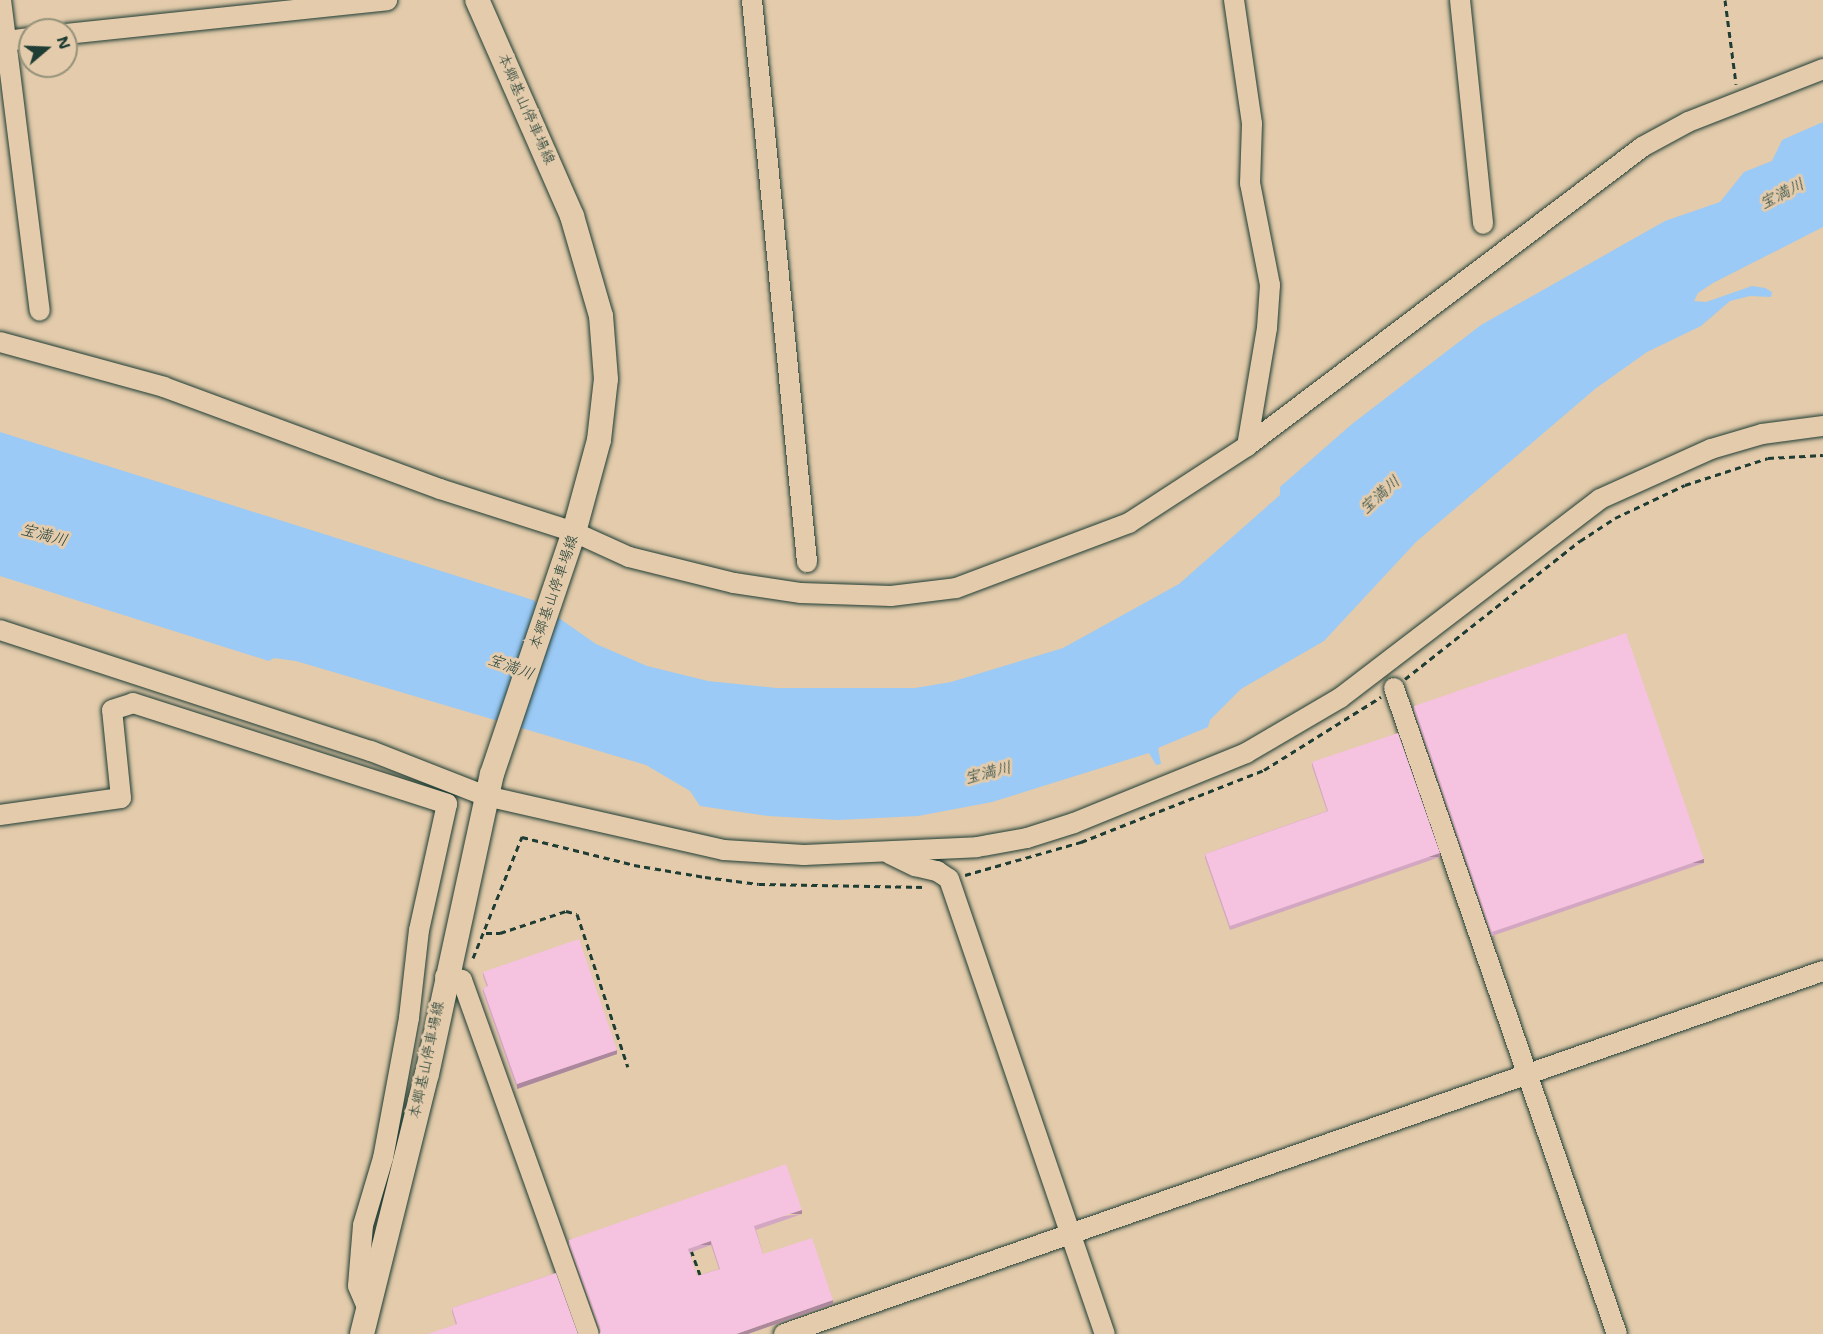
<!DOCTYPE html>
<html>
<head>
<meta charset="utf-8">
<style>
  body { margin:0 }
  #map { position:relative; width:1823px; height:1334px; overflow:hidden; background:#e3cbab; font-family:"Shantell Sans","Klee One",sans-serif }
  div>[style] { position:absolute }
  .water>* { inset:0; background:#9bcaf6 }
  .path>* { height:3px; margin-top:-1.5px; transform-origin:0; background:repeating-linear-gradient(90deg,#1f3d34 0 6px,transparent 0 10.5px) }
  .roads { filter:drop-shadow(0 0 2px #1f3d34) drop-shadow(0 0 2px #1f3d34) }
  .minor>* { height:20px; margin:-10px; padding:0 10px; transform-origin:10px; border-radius:10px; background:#e3cbab }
  .major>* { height:24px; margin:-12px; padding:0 12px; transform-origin:12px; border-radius:12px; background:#e3cbab }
  .wall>* { inset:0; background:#d3a7c1 }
  .shaded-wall>* { inset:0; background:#ac889d; transform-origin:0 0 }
  .building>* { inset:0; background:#f5c2e0; transform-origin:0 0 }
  span { translate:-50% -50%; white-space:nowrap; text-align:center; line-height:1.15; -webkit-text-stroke:6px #e3cbab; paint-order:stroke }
  .street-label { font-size:15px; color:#1f3d34 }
  .water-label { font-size:16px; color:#25443e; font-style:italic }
  .north { position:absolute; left:18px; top:18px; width:60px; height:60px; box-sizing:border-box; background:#e3cbab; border:2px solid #95927b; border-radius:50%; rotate:71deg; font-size:16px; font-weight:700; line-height:24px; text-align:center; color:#1f3d34 }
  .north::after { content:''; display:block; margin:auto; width:21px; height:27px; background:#1f3d34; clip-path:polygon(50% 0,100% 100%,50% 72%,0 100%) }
</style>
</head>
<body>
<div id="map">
  <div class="water">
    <i style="clip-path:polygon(1823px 122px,1823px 227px,1713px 283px,1698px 293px,1694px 301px,1706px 302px,1752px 286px,1765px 288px,1772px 292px,1771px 297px,1750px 296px,1730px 301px,1701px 326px,1647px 352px,1595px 389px,1416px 542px,1324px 641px,1241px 689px,1210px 720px,1208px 727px,1158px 748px,1161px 764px,1156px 765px,1149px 753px,992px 802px,918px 816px,838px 820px,768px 816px,700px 806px,690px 791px,646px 765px,296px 661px,274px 658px,269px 661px,0 576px,0 432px,533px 600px,596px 644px,647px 666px,708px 681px,776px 688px,915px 688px,951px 682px,1063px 648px,1179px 584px,1280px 495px,1280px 487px,1352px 424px,1481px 325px,1665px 221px,1720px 202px,1744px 172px,1772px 161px,1782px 140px)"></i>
  </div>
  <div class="path">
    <i style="left:1725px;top:0;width:85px;rotate:82.5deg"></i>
    <i style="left:1405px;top:679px;width:223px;rotate:-38.3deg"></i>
    <i style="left:1580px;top:541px;width:42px;rotate:-33.3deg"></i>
    <i style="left:1615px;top:518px;width:77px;rotate:-25.2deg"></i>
    <i style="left:1685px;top:485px;width:87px;rotate:-18deg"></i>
    <i style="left:1768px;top:458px;width:55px;rotate:-3.1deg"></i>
    <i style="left:965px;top:875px;width:121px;rotate:-15.9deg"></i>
    <i style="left:1081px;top:842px;width:197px;rotate:-21.5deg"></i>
    <i style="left:1264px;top:770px;width:138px;rotate:-32deg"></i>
    <i style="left:486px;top:933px;width:14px"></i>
    <i style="left:500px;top:933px;width:70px;rotate:-18.4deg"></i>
    <i style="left:566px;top:911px;width:11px;rotate:15deg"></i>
    <i style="left:577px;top:914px;width:161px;rotate:71.6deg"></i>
    <i style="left:473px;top:958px;width:131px;rotate:-68deg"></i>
    <i style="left:522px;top:837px;width:115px;rotate:14deg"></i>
    <i style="left:634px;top:865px;width:72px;rotate:9.6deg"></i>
    <i style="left:705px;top:877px;width:54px;rotate:7.4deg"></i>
    <i style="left:759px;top:884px;width:166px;rotate:1deg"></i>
    <i style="left:691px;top:1250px;width:30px;rotate:70deg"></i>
  </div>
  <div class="roads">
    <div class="minor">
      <i style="left:1px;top:0;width:313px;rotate:82.9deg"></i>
      <i style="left:752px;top:0;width:565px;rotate:84.41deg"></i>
      <i style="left:1234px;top:0;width:125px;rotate:81.7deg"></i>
      <i style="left:1252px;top:124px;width:59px;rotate:91.9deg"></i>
      <i style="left:1250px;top:183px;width:104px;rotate:78.9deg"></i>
      <i style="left:1270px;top:285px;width:43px;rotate:94deg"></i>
      <i style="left:1267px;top:328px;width:120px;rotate:99.6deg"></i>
      <i style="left:1460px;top:0;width:225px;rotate:84.1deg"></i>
      <i style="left:66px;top:34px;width:323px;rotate:-6deg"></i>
      <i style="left:0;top:42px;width:30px;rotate:-8deg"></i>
      <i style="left:0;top:342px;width:170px;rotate:15.3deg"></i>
      <i style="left:164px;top:387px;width:294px;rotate:20.3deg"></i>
      <i style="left:440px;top:489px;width:141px;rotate:17.8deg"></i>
      <i style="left:574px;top:532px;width:60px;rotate:24.4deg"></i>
      <i style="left:629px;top:557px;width:108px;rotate:13.9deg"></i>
      <i style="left:734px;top:583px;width:68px;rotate:8.5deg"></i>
      <i style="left:801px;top:593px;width:90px;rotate:1.9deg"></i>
      <i style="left:891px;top:596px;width:65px;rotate:-7deg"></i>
      <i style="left:956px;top:588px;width:185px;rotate:-20.6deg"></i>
      <i style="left:1129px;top:523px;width:141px;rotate:-33.1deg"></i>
      <i style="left:1247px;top:446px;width:495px;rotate:-37.1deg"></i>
      <i style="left:1642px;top:147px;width:52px;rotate:-28.5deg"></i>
      <i style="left:1688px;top:122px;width:145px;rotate:-21.4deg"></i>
      <i style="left:0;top:630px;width:390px;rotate:18.1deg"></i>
      <i style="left:371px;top:751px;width:123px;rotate:21.4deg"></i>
      <i style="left:486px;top:796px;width:244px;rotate:12.8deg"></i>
      <i style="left:724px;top:850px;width:80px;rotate:3.6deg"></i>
      <i style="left:804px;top:855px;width:173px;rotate:-2.6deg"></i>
      <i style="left:977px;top:847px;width:51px;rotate:-10.2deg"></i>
      <i style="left:1027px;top:838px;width:49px;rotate:-17.7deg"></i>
      <i style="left:1074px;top:823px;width:186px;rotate:-22.1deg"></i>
      <i style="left:1246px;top:753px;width:109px;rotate:-30.3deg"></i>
      <i style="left:1340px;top:698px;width:327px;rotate:-37.4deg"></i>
      <i style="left:1600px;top:499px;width:122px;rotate:-24.2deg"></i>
      <i style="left:1711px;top:449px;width:53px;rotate:-16.4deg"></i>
      <i style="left:1762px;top:434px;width:62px;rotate:-7.5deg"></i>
      <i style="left:1394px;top:688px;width:683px;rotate:70.96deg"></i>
      <i style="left:0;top:815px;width:122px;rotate:-8deg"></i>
      <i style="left:121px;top:798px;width:88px;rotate:-95.8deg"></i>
      <i style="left:112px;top:710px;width:22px;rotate:-18deg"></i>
      <i style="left:133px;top:703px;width:330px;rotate:17.8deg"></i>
      <i style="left:447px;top:804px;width:129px;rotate:102.5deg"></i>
      <i style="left:419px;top:930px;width:89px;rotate:96.5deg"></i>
      <i style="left:409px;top:1018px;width:142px;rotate:100.5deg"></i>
      <i style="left:383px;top:1158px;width:70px;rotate:106.6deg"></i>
      <i style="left:363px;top:1225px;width:61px;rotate:94.7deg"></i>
      <i style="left:358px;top:1286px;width:23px;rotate:67deg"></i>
      <i style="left:890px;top:854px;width:28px;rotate:26deg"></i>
      <i style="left:915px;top:866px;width:23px;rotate:13deg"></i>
      <i style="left:937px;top:871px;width:14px;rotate:34deg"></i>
      <i style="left:949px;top:879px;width:481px;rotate:71.1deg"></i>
      <i style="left:445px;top:977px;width:17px;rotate:10deg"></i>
      <i style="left:462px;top:980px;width:376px;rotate:70.3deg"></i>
      <i style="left:784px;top:1334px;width:1101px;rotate:-19.26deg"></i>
    </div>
    <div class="major">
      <i style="left:362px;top:1334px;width:268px;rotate:-76deg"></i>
      <i style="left:427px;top:1074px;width:307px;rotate:-77.8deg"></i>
      <i style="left:492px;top:774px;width:256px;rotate:-71.3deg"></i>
      <i style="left:574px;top:532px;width:95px;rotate:-74.8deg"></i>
      <i style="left:599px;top:440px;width:61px;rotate:-83.5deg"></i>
      <i style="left:606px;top:379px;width:63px;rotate:-94.5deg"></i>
      <i style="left:601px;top:316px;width:104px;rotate:-106.2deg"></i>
      <i style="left:572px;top:216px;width:236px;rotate:-113.7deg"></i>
    </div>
  </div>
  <div class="wall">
    <i style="clip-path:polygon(1414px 706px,1704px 863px,1492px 936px,1414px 710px)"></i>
    <i style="clip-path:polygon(1312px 762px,1440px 857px,1230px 930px,1205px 858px,1205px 854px,1327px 811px,1312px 766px)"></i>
    <i style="clip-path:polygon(483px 972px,617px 1054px,517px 1089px,483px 992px,483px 988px,487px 987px,483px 976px)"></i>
    <i style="clip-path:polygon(evenodd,802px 1214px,756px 1230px,763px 1254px,833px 1304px,600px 1333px,600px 1330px,569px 1244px,569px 1240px,802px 1214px,711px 1245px,719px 1269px,697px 1276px,689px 1253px,711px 1245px)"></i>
    <i style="clip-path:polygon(556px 1273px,456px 1325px,452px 1312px,452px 1308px)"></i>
  </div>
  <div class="shaded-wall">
    <i style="left:1440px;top:853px;width:4px;height:222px;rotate:90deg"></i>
    <i style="left:1704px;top:859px;width:4px;height:224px;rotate:90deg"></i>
    <i style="clip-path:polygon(617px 1050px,617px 1054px,517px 1089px,517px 1084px)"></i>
    <i style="left:802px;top:1210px;width:4px;height:51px;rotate:90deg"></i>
    <i style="left:711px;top:1241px;width:4px;height:24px;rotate:90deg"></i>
    <i style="clip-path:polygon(833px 1300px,833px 1304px,748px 1334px,736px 1334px)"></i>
  </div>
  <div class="building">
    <i style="left:1626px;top:633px;width:239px;height:224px;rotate:71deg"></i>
    <i style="clip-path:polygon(1398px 733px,1440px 853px,1230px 926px,1205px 854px,1328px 811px,1312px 762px)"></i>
    <i style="clip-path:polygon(579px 939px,617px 1050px,517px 1084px,483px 988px,488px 986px,483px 972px)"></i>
    <i style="clip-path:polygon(evenodd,786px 1164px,802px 1210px,754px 1226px,763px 1254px,812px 1238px,833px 1300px,736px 1334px,599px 1334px,601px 1332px,600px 1326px,569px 1240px,786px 1164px,711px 1241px,720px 1269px,697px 1276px,688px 1249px,711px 1241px)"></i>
    <i style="clip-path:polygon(556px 1273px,578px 1334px,428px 1334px,457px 1324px,452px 1308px)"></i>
  </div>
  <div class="street-label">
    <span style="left:526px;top:109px;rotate:66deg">本郷基山停車場線</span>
    <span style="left:554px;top:592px;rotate:-71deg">本郷基山停車場線</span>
    <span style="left:427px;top:1060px;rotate:-78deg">本郷基山停車場線</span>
  </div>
  <div class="water-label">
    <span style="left:1782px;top:194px;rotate:-27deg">宝満川</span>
    <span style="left:1380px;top:495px;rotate:-42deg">宝満川</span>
    <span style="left:44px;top:535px;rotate:15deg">宝満川</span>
    <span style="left:511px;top:667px;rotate:20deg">宝満川</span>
    <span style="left:988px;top:773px;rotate:-14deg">宝満川</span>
  </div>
  <div class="north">N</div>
</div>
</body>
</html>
